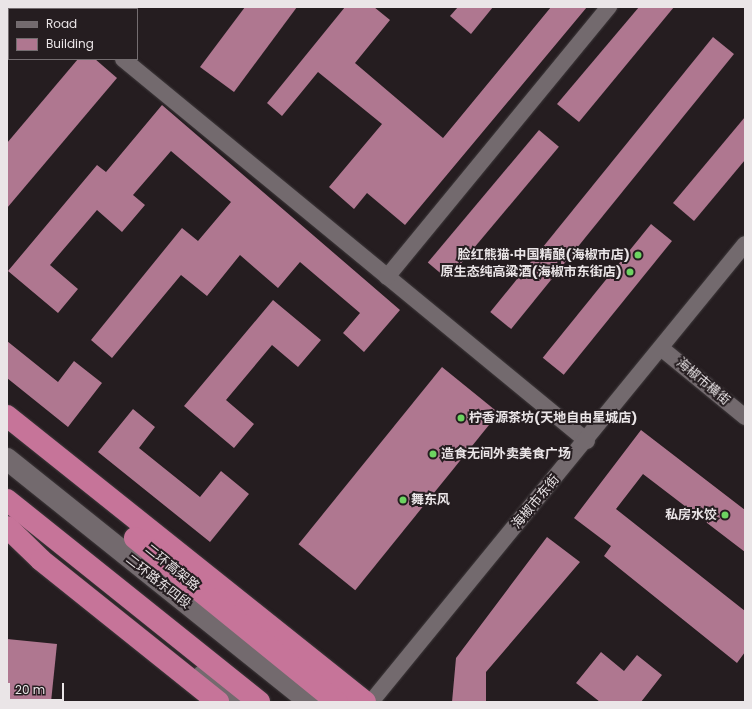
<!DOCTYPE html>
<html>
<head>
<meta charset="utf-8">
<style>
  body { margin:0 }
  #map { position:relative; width:752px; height:709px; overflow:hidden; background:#251d20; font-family:Poppins,"Noto Sans SC",sans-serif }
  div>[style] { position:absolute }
  .building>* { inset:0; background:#af7790; transform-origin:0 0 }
  .roads { filter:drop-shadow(0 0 1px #3e393b) drop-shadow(0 0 1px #3e393b) }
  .street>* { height:16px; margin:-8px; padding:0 8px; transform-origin:8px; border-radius:8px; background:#736a6e }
  .secondary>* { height:22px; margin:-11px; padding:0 11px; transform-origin:11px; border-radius:11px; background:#736a6e }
  .highway>* { height:22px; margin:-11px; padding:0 11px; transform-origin:11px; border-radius:11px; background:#c67499 }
  .dots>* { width:11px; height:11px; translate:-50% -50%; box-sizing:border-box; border:2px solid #251d20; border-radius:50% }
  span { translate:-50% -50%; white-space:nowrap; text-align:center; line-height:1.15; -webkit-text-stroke:4px #251d20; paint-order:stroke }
  .poi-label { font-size:13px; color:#eae5e7; font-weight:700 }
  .right { translate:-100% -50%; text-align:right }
  .left { translate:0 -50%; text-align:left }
  .street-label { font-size:13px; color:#eae5e7 }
  .frame { position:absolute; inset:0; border:8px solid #eae5e7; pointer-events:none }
  .legend { position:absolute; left:8px; top:8px; width:130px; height:52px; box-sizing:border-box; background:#251d20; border:1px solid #746d70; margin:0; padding:5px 7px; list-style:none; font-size:12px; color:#eae5e7 }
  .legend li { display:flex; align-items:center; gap:8px; height:20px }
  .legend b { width:20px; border:1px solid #746d70 }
  .scale { position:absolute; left:8px; top:683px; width:56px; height:18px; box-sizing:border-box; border:2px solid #eae5e7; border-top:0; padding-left:5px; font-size:12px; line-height:14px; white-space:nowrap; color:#eae5e7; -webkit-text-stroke:3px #251d20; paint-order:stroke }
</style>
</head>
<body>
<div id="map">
  <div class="building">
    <i style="clip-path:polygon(245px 7px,297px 7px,234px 92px,200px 67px)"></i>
    <i style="clip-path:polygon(345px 7px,374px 7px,390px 20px,355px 63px,443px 138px,551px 7px,587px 7px,405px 225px,367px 193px,354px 209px,329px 187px,382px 124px,318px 72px,282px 116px,267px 103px)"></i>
    <i style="clip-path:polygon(458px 7px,493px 7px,471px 34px,450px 16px)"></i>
    <i style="clip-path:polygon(639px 7px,674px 7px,579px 122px,557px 104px)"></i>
    <i style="left:713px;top:37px;width:27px;height:354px;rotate:39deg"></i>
    <i style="clip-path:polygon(78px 59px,95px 59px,117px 78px,7px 208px,7px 143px)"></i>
    <i style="clip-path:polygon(162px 105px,400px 310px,364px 352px,343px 333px,360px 313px,300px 262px,278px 288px,240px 255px,207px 296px,181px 275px,112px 358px,91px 340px,182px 228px,198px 241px,231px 202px,171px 151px,133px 195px,145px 205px,122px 232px,97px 210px,50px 265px,78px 289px,58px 313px,8px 271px,97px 165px,106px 172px)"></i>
    <i style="clip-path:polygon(745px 117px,745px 160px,694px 221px,673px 203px)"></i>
    <i style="left:539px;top:130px;width:26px;height:173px;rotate:40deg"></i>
    <i style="left:651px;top:224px;width:27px;height:172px;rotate:39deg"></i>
    <i style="clip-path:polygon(273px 300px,321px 340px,298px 367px,272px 345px,226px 400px,254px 424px,234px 448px,184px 406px)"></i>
    <i style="clip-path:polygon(7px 341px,58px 382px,74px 361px,102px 383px,68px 427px,7px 378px)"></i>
    <i style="left:442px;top:367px;width:73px;height:228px;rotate:39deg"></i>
    <i style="clip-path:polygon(133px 409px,155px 427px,139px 448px,200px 497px,221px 471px,249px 494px,210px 542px,98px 452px)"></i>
    <i style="clip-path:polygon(641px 430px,745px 510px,745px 552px,643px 474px,616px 509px,745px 611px,745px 652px,737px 663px,604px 556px,611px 546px,574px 518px)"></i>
    <i style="clip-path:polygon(547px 537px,580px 562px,486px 672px,486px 702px,452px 702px,456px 658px)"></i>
    <i style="clip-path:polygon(7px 639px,57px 644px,51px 702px,7px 702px)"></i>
    <i style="clip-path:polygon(601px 652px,624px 671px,637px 655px,662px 675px,641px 702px,600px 702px,576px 683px)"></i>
  </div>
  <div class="roads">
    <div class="street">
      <i style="left:59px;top:7px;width:4px;rotate:34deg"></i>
      <i style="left:123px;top:59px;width:601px;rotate:39.46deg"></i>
      <i style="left:387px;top:277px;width:350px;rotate:-50.6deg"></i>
      <i style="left:661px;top:348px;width:109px;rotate:39.4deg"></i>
      <i style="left:371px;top:702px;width:591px;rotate:-50.77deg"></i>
    </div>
    <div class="secondary">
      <i style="left:7px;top:459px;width:388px;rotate:38.7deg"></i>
      <i style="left:203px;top:676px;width:41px;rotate:39.1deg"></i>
    </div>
    <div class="highway">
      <i style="left:7px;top:416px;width:458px;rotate:38.6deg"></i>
      <i style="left:7px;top:500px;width:323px;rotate:38.7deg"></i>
      <i style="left:7px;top:527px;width:47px;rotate:44.1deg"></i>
      <i style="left:41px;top:560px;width:227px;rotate:38.7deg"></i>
      <i style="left:135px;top:538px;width:260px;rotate:39.1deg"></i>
    </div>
  </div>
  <div class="dots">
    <i style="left:638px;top:255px;background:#6dd361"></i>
    <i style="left:630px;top:272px;background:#6dd361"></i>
    <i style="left:461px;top:418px;background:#6dd361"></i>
    <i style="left:433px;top:454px;background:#6dd361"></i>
    <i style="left:403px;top:500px;background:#6dd361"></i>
    <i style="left:725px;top:515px;background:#6dd361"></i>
  </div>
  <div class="poi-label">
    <span class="right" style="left:630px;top:255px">脸红熊猫·中国精酿(海椒市店)</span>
    <span class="right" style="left:622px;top:272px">原生态纯高粱酒(海椒市东街店)</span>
    <span class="left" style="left:469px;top:418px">柠香源茶坊(天地自由星城店)</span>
    <span class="left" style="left:441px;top:454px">造食无间外卖美食广场</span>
    <span class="left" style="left:411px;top:500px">舞东风</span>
    <span class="right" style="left:717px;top:515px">私房水饺</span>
  </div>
  <div class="street-label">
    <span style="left:703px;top:382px;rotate:40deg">海椒市横街</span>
    <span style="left:536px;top:502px;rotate:-50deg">海椒市东街</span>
    <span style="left:172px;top:568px;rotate:39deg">二环高架路</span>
    <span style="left:158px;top:582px;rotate:38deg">二环路东四段</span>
  </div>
  <div class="frame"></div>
  <ul class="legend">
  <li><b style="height:5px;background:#736a6e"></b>Road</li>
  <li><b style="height:11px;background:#af7790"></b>Building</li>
  </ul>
  <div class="scale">20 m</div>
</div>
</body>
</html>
